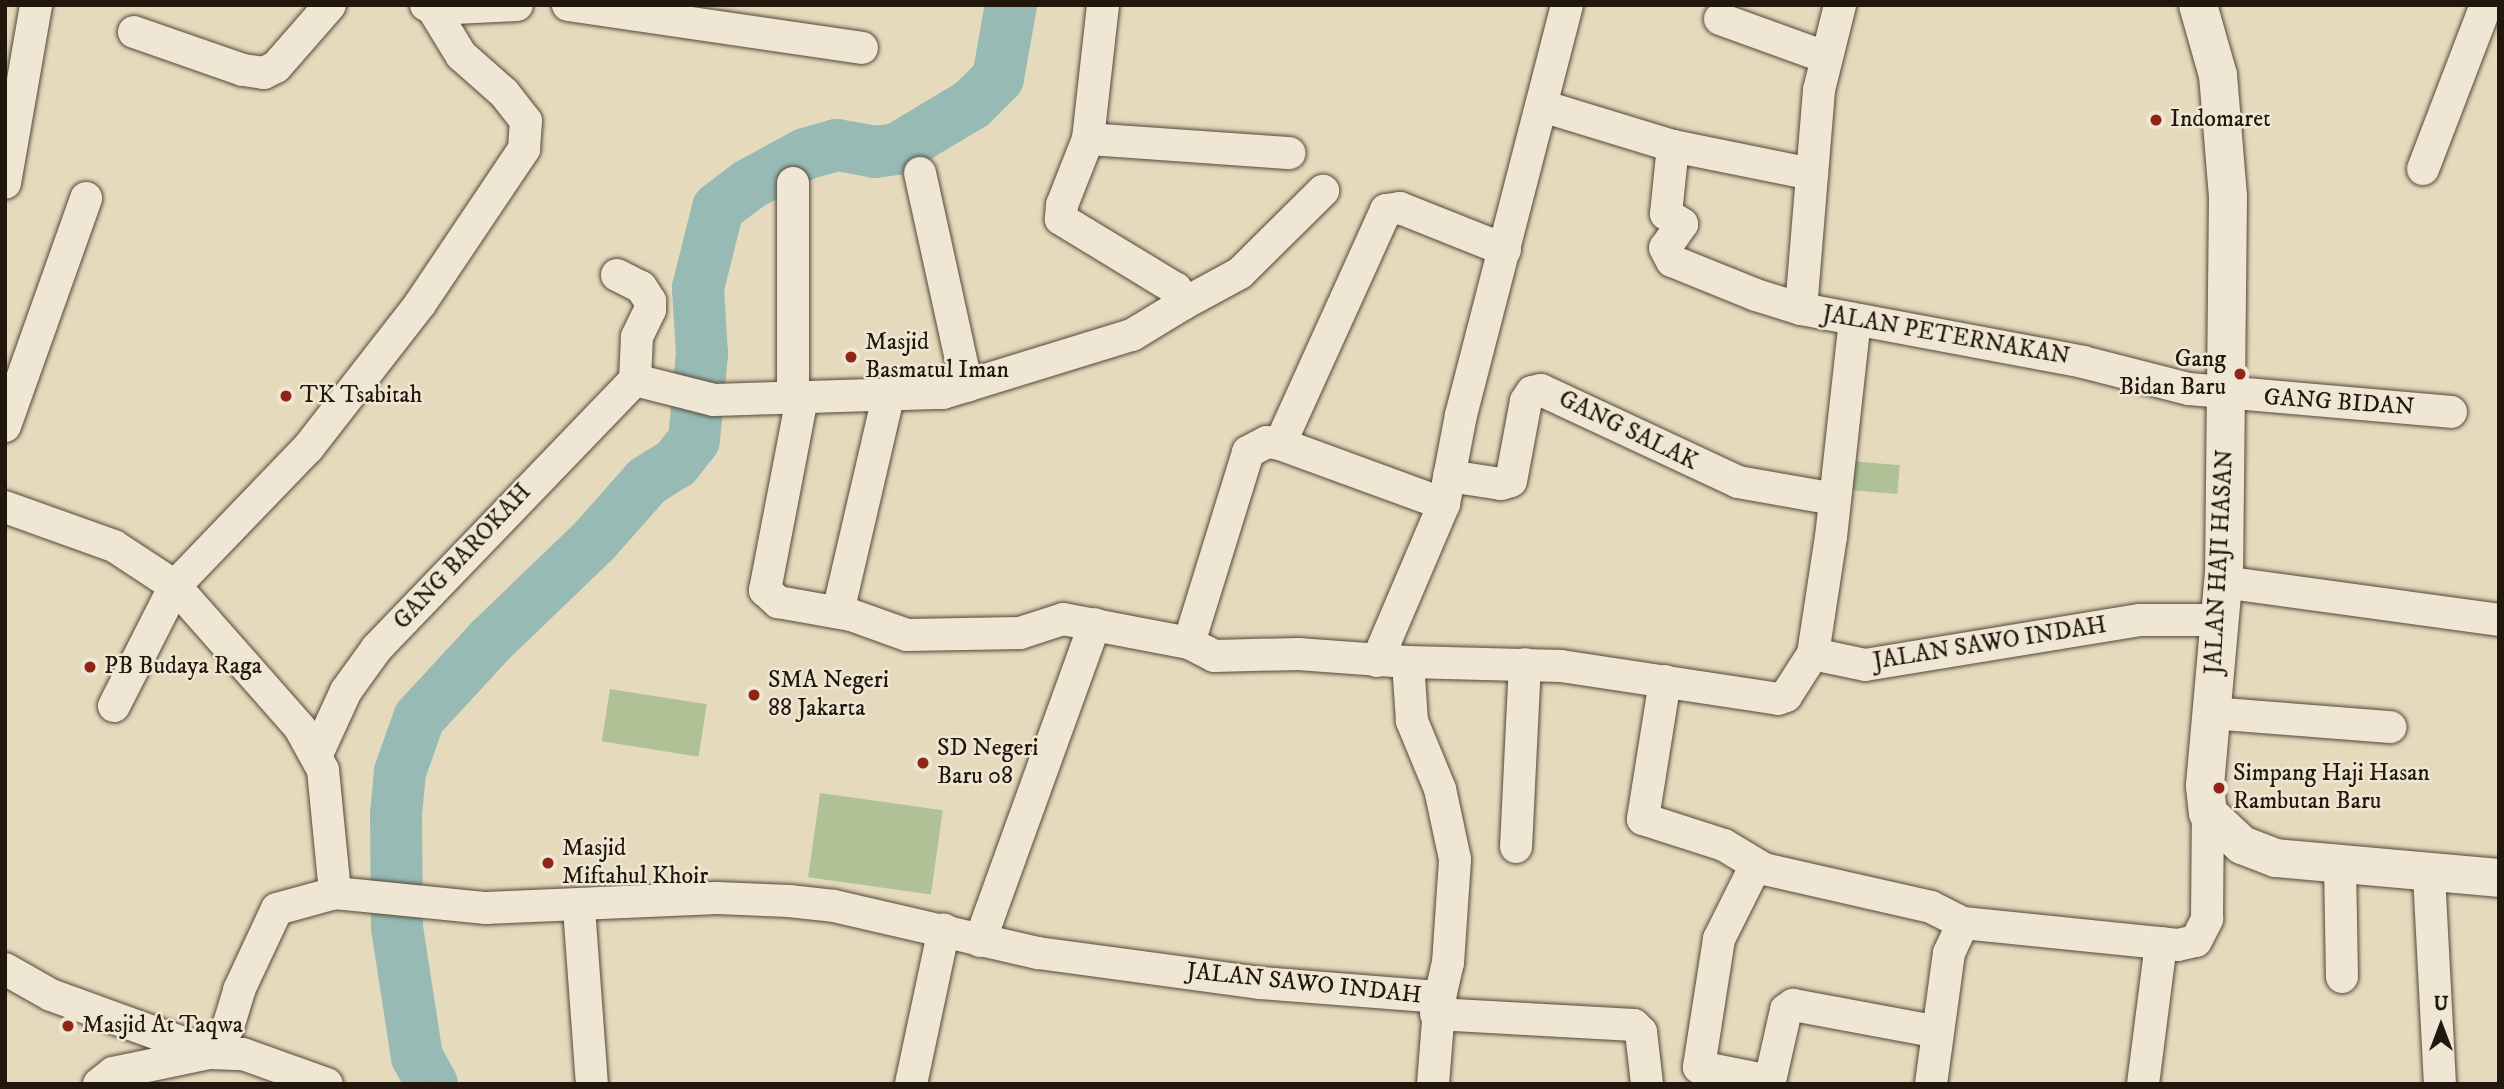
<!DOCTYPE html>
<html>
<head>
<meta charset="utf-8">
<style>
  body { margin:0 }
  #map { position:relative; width:2504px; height:1089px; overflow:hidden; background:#e6dabd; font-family:"IM FELL DW Pica",serif }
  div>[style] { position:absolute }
  .green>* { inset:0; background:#b0c195; transform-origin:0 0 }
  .river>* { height:52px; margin:-26px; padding:0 26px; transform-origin:26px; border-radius:26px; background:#97bab5 }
  .roads { filter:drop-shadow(0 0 2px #524838) drop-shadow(0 0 2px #524838) }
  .minor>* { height:32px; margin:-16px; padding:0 16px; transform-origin:16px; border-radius:16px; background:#efe7d4 }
  .tertiary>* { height:38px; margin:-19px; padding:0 19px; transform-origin:19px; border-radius:19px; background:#efe7d4 }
  .dots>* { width:19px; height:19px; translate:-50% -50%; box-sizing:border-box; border:4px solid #efe7d4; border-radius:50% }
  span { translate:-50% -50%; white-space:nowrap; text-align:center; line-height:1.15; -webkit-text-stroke:5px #efe7d4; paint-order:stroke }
  .poi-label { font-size:24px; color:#21170c }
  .left { translate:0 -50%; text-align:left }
  .right { translate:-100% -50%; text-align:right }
  .street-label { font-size:24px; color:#21170c }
  .frame { position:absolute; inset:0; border:7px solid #21170c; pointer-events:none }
  .north { position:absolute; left:2406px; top:991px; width:70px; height:70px; -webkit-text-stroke:5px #efe7d4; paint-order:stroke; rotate:0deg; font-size:19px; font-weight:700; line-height:28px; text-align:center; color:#21170c }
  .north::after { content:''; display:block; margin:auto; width:24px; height:32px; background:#21170c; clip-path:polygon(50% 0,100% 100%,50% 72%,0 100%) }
</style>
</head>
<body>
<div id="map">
  <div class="green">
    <i style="left:1852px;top:461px;width:48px;height:29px;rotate:5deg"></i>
    <i style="left:610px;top:689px;width:98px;height:53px;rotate:9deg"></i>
    <i style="left:820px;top:793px;width:124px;height:85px;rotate:8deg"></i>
  </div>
  <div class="river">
    <i style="left:432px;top:1084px;width:31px;rotate:-119deg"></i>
    <i style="left:417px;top:1057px;width:131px;rotate:-98.8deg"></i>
    <i style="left:397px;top:928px;width:114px;rotate:-90.5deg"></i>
    <i style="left:396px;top:814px;width:42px;rotate:-84.6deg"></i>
    <i style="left:400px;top:772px;width:57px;rotate:-70.6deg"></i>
    <i style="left:419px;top:718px;width:105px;rotate:-47.3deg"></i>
    <i style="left:490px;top:641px;width:144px;rotate:-43.9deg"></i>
    <i style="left:594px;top:541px;width:80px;rotate:-48.5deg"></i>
    <i style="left:647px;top:481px;width:34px;rotate:-32deg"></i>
    <i style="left:676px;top:463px;width:29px;rotate:-52deg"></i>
    <i style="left:694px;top:440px;width:86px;rotate:-84.7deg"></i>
    <i style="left:702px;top:354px;width:66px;rotate:-93.5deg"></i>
    <i style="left:698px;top:288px;width:82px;rotate:-76deg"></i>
    <i style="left:718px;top:208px;width:38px;rotate:-37deg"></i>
    <i style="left:748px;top:185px;width:65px;rotate:-28.5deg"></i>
    <i style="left:805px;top:154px;width:33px;rotate:-16deg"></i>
    <i style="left:837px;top:145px;width:39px;rotate:10deg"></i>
    <i style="left:875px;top:152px;width:22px;rotate:-8deg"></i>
    <i style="left:897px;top:149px;width:87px;rotate:-31deg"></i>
    <i style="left:972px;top:104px;width:37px;rotate:-45deg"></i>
    <i style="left:998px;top:78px;width:74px;rotate:-79.9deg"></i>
  </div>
  <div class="roads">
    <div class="minor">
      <i style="left:426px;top:5px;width:8px;rotate:30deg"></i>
      <i style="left:433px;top:9px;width:84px;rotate:-2.7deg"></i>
      <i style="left:568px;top:5px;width:297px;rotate:8.3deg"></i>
      <i style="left:1720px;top:19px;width:112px;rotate:19.9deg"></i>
      <i style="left:134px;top:32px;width:115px;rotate:19.2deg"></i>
      <i style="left:243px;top:70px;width:21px;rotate:8deg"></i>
      <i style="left:264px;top:73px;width:13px;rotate:-27deg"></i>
      <i style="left:276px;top:67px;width:82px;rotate:-48.9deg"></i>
      <i style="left:1542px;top:106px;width:137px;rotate:17deg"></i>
      <i style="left:1673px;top:146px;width:142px;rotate:11.4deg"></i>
      <i style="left:1088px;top:139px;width:202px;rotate:4deg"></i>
      <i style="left:1673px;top:146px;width:68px;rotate:95.9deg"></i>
      <i style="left:1666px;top:214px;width:19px;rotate:32deg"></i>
      <i style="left:1682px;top:224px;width:29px;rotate:125deg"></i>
      <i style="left:1665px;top:248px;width:15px;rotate:62deg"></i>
      <i style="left:1672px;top:261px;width:91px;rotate:22deg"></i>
      <i style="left:1756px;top:295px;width:47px;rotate:17.3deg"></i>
      <i style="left:1801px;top:309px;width:287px;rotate:10.6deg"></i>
      <i style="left:2083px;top:362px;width:109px;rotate:14.3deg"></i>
      <i style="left:2189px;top:389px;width:263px;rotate:5deg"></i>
      <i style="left:2423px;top:169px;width:176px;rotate:-69deg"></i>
      <i style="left:920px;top:173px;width:218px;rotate:77.6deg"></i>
      <i style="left:5px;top:183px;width:181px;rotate:-80.1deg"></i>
      <i style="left:793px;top:183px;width:215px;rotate:90deg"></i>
      <i style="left:617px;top:275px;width:27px;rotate:27deg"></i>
      <i style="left:641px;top:287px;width:17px;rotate:57deg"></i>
      <i style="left:650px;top:301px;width:9px;rotate:90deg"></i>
      <i style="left:650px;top:310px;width:30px;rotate:116deg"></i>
      <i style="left:637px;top:337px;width:43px;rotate:92.7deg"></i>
      <i style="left:1183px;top:304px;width:65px;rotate:-28.5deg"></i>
      <i style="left:1240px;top:273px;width:117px;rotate:-44.7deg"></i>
      <i style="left:1801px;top:309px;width:220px;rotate:-85.3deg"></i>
      <i style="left:1819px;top:90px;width:88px;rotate:-76.1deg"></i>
      <i style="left:802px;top:398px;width:196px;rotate:100.9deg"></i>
      <i style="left:765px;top:590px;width:18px;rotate:43deg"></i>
      <i style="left:778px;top:602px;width:74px;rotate:10.1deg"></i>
      <i style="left:851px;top:615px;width:59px;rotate:19.7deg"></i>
      <i style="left:907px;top:635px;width:113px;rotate:-1deg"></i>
      <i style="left:1020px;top:633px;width:45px;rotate:-18deg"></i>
      <i style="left:1063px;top:619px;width:128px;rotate:10.8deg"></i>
      <i style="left:1189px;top:643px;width:28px;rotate:27deg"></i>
      <i style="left:1214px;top:656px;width:84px;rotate:-1.4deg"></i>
      <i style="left:1298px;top:654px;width:110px;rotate:4.2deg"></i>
      <i style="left:5px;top:426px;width:242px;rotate:-70.4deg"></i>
      <i style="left:1449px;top:476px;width:53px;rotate:8.7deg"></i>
      <i style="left:1501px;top:484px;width:10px;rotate:-17deg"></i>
      <i style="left:1511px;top:481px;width:81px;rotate:-79.4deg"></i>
      <i style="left:1526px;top:401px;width:11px;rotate:-56deg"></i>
      <i style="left:1532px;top:392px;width:9px;rotate:-13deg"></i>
      <i style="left:1541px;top:390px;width:217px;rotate:25deg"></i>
      <i style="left:1738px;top:482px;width:97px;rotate:10deg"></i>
      <i style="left:1444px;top:504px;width:175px;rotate:-159.9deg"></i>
      <i style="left:1280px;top:444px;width:257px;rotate:-65.6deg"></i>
      <i style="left:1386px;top:210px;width:14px;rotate:-8deg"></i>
      <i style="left:1400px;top:208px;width:113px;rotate:21.8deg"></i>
      <i style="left:5px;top:507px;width:116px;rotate:19.7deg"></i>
      <i style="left:114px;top:546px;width:73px;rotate:33.3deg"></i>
      <i style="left:175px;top:586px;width:189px;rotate:48.6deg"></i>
      <i style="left:300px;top:728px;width:48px;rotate:61.3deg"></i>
      <i style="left:323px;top:770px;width:124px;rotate:84.4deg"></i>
      <i style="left:2223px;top:582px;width:279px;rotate:7.8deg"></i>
      <i style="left:838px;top:612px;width:221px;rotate:-76.9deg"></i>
      <i style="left:1189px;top:643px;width:200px;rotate:-72.8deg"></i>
      <i style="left:1248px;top:452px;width:21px;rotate:-28deg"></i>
      <i style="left:1267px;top:442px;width:13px;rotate:9deg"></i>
      <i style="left:1813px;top:654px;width:53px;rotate:11.9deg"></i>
      <i style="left:1865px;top:665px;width:279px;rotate:-9.3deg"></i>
      <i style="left:2140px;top:620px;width:80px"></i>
      <i style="left:1377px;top:661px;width:171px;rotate:-66.9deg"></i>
      <i style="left:1444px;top:504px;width:91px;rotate:-79.2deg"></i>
      <i style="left:1461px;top:415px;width:423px;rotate:-75.5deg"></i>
      <i style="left:1665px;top:681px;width:140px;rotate:99.1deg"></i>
      <i style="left:1643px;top:819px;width:85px;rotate:17.8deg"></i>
      <i style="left:1724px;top:845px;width:47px;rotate:31deg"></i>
      <i style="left:1764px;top:869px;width:171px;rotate:12.8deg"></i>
      <i style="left:1931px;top:907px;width:36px;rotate:27deg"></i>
      <i style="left:114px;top:706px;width:135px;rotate:-63.1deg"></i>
      <i style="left:175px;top:586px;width:192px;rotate:-46.1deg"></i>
      <i style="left:308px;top:448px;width:182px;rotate:-52.1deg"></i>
      <i style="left:420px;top:304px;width:187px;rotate:-56.1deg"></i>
      <i style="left:524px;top:149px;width:28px;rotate:-86deg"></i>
      <i style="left:526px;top:121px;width:36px;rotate:-128deg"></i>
      <i style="left:504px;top:93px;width:57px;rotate:-138.5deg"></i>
      <i style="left:461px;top:55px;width:54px;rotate:-121.3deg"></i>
      <i style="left:2211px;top:713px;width:180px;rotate:4.5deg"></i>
      <i style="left:317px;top:754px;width:69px;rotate:-65.3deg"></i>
      <i style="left:346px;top:691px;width:53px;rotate:-54.2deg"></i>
      <i style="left:377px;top:648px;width:372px;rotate:-46.1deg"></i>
      <i style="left:635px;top:380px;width:81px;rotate:14.2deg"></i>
      <i style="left:714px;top:400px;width:229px;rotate:-1.8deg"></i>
      <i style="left:943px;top:393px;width:198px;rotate:-17.1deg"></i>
      <i style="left:1132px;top:335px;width:60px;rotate:-31.3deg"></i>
      <i style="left:1183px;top:304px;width:17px;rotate:-115deg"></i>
      <i style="left:1176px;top:289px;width:135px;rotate:-148.7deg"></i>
      <i style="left:1061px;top:219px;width:14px;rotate:-86deg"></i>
      <i style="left:1062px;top:205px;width:71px;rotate:-68.5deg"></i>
      <i style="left:1088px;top:139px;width:135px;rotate:-83.6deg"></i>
      <i style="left:1516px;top:847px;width:183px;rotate:-87.2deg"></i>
      <i style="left:2340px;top:864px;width:113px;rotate:89deg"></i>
      <i style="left:1756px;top:865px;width:83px;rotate:116.6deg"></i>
      <i style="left:1719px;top:939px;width:130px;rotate:98.9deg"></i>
      <i style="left:1699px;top:1067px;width:72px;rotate:11.2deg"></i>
      <i style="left:1770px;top:1081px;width:73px;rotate:-77.3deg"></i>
      <i style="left:1786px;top:1010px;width:9px;rotate:-36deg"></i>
      <i style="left:1793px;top:1005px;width:147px;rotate:10.5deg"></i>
      <i style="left:2429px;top:875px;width:209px;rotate:87deg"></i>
      <i style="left:579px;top:908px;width:176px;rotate:85.8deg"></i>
      <i style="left:980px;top:941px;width:337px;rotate:-70.1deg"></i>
      <i style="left:5px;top:969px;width:53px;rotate:29.5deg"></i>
      <i style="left:51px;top:995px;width:167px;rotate:20deg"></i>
      <i style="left:1436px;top:1014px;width:198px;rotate:3.2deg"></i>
      <i style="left:1634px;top:1025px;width:10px;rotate:45deg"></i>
      <i style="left:1641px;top:1032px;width:52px;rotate:83.4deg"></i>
      <i style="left:210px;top:1053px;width:32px;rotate:-55deg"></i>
      <i style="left:228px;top:1027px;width:39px;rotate:-73deg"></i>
      <i style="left:239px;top:990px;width:89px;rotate:-64.9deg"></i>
      <i style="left:277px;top:909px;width:60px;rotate:-15.4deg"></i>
      <i style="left:335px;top:893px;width:152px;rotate:5.7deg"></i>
      <i style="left:486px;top:908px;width:231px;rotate:-2.5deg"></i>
      <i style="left:717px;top:898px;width:72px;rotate:2.4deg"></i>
      <i style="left:789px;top:901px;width:45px;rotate:6.3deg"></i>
      <i style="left:834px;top:906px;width:209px;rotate:13deg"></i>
      <i style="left:1038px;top:953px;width:225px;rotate:7.7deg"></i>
      <i style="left:1261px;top:983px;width:180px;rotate:4.5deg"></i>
      <i style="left:1440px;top:997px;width:35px;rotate:-77deg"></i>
      <i style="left:1448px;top:963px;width:104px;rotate:-86.1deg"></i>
      <i style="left:1455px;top:859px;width:72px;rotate:-102.1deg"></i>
      <i style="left:1440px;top:789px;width:74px;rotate:-112.4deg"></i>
      <i style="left:1412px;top:721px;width:59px;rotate:-93.9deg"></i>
      <i style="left:1408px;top:662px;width:153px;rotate:1.5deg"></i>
      <i style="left:1561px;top:666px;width:219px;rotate:8.6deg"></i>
      <i style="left:1778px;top:699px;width:9px;rotate:-21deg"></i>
      <i style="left:1786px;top:696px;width:50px;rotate:-57.3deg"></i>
      <i style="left:1813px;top:654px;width:118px;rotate:-81.3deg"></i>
      <i style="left:1831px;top:537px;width:218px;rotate:-83.7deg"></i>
      <i style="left:99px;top:1084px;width:18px;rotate:-38deg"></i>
      <i style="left:113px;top:1073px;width:99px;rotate:-11.7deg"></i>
      <i style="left:210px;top:1053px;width:33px;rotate:2deg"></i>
      <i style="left:243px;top:1054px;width:89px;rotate:19.7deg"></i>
      <i style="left:911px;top:1084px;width:158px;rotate:-78deg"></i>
      <i style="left:1433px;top:1084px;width:87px;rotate:-85.4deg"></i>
      <i style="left:1931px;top:1084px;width:132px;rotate:-82.2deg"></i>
      <i style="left:1949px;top:953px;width:33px;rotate:-65deg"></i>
      <i style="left:1963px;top:923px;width:216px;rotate:5.8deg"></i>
      <i style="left:2178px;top:945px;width:18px;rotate:-13deg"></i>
      <i style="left:2196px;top:941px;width:25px;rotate:-63deg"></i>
      <i style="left:2207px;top:919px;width:106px;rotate:-89.5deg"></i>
      <i style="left:2143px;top:1084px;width:142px;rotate:-82.7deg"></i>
    </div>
    <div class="tertiary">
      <i style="left:2198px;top:5px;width:73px;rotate:74.1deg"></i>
      <i style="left:2218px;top:75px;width:121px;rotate:85.3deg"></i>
      <i style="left:2228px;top:196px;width:376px;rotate:90.6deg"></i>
      <i style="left:2224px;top:572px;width:215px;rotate:95.1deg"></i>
      <i style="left:2205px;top:786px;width:27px;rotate:84deg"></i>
      <i style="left:2208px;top:813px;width:47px;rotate:43.3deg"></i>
      <i style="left:2242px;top:845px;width:36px;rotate:21deg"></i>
      <i style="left:2276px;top:858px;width:224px;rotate:5.1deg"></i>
    </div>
  </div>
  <div class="dots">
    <i style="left:2156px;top:120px;background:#8f2418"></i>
    <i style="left:851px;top:357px;background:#8f2418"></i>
    <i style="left:2240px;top:374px;background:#8f2418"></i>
    <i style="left:286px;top:396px;background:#8f2418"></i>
    <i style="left:90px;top:667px;background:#8f2418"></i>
    <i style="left:754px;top:695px;background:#8f2418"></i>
    <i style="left:923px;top:763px;background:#8f2418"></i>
    <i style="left:2219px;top:788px;background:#8f2418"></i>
    <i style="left:548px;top:863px;background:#8f2418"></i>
    <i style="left:68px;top:1026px;background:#8f2418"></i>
  </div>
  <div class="poi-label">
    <span class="left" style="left:2170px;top:120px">Indomaret</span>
    <span class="left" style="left:865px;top:357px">Masjid<br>Basmatul Iman</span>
    <span class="right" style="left:2226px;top:374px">Gang<br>Bidan Baru</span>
    <span class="left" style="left:300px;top:396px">TK Tsabitah</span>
    <span class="left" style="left:104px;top:667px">PB Budaya Raga</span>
    <span class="left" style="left:768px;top:695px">SMA Negeri<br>88 Jakarta</span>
    <span class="left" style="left:937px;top:763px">SD Negeri<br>Baru 08</span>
    <span class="left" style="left:2233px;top:788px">Simpang Haji Hasan<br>Rambutan Baru</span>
    <span class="left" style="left:562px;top:863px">Masjid<br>Miftahul Khoir</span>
    <span class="left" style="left:82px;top:1026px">Masjid At Taqwa</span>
  </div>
  <div class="street-label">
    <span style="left:1946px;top:336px;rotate:10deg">JALAN PETERNAKAN</span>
    <span style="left:2339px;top:403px;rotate:4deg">GANG BIDAN</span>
    <span style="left:1628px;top:431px;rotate:26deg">GANG SALAK</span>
    <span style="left:463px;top:557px;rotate:-47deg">GANG BAROKAH</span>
    <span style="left:2220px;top:562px;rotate:-87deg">JALAN HAJI HASAN</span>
    <span style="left:1990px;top:644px;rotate:-9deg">JALAN SAWO INDAH</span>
    <span style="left:1304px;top:984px;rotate:6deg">JALAN SAWO INDAH</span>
  </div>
  <div class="frame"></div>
  <div class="north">U</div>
</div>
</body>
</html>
